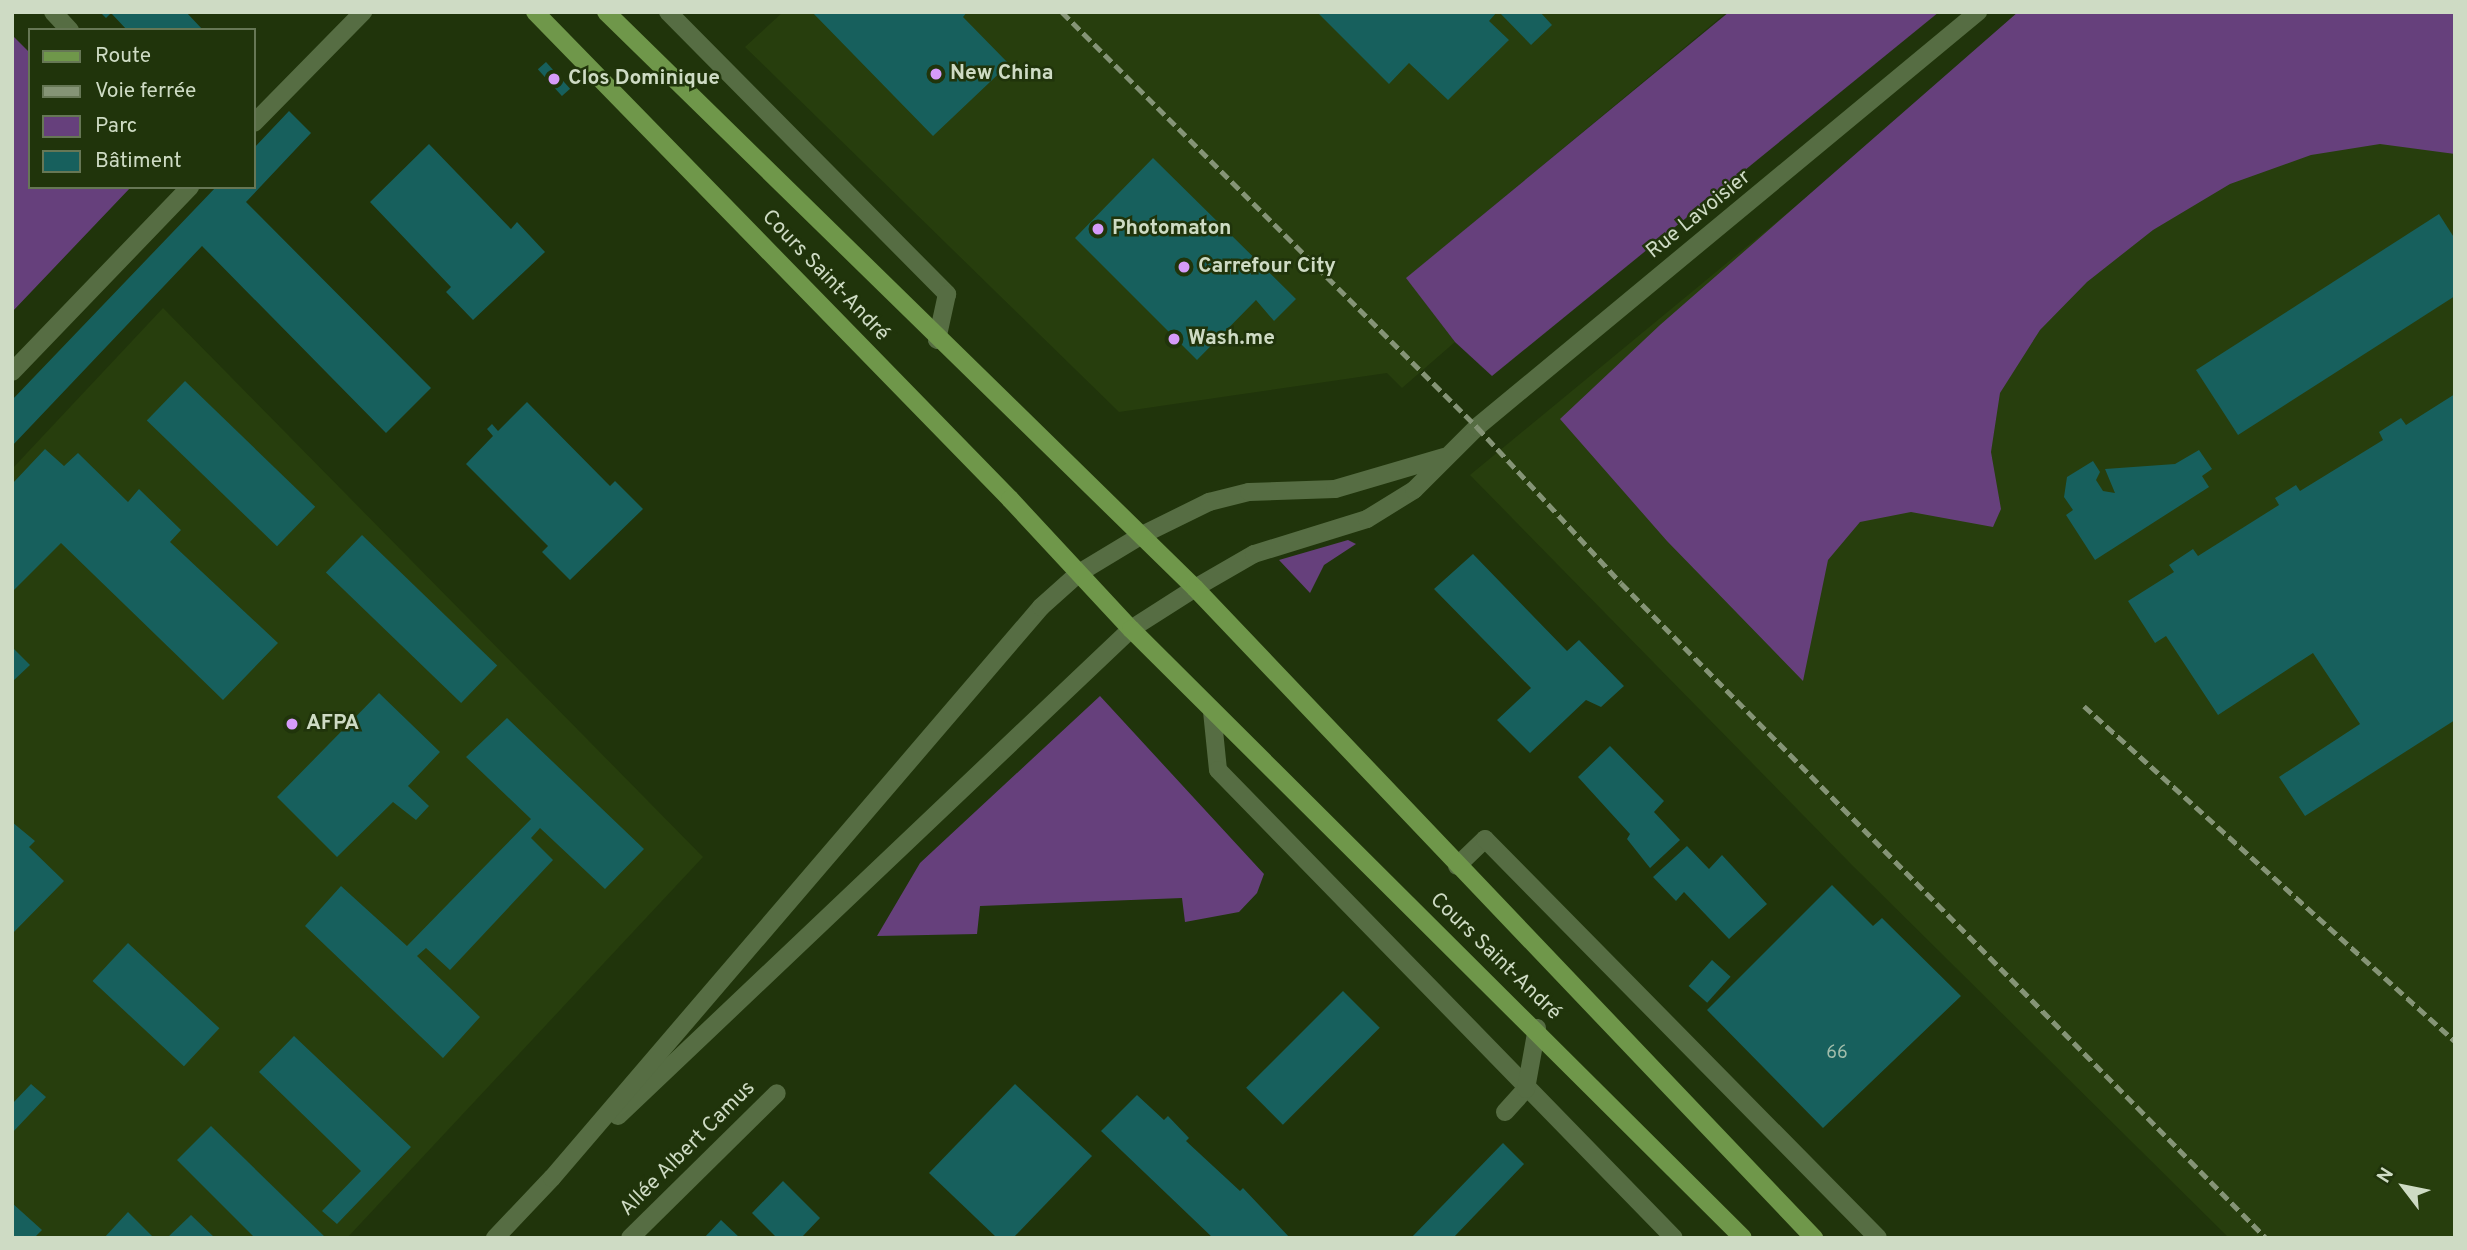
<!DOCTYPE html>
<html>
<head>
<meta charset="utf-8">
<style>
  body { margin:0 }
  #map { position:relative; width:2467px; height:1250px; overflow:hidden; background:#20340b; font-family:Overpass,sans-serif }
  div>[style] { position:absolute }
  .built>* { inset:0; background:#273e0d }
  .green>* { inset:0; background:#66407c }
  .building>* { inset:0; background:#17605d; transform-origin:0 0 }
  .minor>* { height:18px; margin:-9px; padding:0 9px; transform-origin:9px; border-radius:9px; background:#566d43 }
  .secondary>* { height:18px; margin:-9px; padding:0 9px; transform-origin:9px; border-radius:9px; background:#566d43 }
  .primary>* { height:18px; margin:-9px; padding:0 9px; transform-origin:9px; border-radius:9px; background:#6f974a }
  .rail>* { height:5px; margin-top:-2.5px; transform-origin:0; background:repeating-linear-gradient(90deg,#859476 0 10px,transparent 0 15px) }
  .dots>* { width:19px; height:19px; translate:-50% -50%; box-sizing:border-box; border:4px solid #20340b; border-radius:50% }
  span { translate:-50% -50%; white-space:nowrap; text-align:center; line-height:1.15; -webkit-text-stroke:5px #20340b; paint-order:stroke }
  .number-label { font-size:18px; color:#a0bcaa }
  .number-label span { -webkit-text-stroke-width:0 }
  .poi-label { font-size:21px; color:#cedbc4; font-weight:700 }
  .left { translate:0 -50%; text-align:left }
  .street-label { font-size:21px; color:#cedbc4 }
  .frame { position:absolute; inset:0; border:14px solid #cedbc4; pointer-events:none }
  .legend { position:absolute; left:28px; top:28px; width:228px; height:161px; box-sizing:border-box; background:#20340b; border:2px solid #675; margin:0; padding:9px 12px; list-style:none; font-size:21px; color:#cedbc4 }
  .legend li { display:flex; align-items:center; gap:14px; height:35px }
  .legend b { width:35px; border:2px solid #675 }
  .north { position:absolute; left:2369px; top:1152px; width:70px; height:70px; -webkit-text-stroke:5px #20340b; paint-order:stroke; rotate:302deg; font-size:19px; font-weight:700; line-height:28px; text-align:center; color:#cedbc4 }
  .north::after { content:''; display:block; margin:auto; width:24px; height:32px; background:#cedbc4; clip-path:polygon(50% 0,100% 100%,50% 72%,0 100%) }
</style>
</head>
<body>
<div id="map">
  <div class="built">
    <i style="clip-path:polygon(783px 12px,1727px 12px,1407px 278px,1455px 342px,1402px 388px,1387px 373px,1119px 412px,745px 47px)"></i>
    <i style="clip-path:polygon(2031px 12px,2455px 12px,2455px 1238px,2229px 1238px,1852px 865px,1470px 475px)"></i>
    <i style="clip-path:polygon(163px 308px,703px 857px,347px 1238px,12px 1238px,12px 469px)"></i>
  </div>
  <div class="green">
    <i style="clip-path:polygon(1729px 12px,1939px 12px,1492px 376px,1455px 342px,1406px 278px)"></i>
    <i style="clip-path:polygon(2018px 12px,2455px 12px,2455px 154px,2380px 144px,2311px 155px,2230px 184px,2153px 230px,2087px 282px,2040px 330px,2000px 393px,1991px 452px,2001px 509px,1993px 527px,1911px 512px,1860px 522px,1828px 560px,1803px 681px,1667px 541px,1560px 419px,1660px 325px)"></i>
    <i style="clip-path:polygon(12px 35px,30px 53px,30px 187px,131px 187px,12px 312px)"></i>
    <i style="clip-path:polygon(1348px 540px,1356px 544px,1324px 565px,1310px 593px,1279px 560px)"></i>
    <i style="clip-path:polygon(1100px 696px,1264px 874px,1257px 893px,1239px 912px,1185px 922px,1182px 898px,980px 906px,977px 934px,877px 936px,920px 863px)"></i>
  </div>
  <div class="building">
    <i style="clip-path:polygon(100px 12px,186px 12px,203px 30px,127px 30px,111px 13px,106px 18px)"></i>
    <i style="clip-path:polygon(812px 12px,967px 12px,963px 17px,1009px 64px,933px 136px)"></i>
    <i style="clip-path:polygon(1317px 12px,1497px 12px,1489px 21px,1509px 40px,1448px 100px,1409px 63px,1389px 84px)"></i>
    <i style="clip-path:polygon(1499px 12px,1540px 12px,1552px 25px,1531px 45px)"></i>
    <i style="left:546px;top:62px;width:36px;height:11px;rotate:48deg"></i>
    <i style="clip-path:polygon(289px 111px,311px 133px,246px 202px,431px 388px,386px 433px,202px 246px,12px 446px,12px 400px,216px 187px,254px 187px,254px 148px)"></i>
    <i style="clip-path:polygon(429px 144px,511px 229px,517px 222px,545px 252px,473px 320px,446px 292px,451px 287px,370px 202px)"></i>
    <i style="clip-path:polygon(1153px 158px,1296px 299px,1274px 321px,1256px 300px,1197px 360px,1075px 238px)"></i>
    <i style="clip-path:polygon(2439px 214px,2455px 239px,2455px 296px,2238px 435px,2196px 370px)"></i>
    <i style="left:185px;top:381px;width:181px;height:55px;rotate:44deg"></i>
    <i style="clip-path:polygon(2455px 394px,2455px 720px,2305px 816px,2279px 777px,2360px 724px,2313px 653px,2218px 715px,2166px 636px,2155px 643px,2128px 601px,2174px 572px,2169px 565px,2193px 549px,2198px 556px,2279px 505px,2275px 498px,2296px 485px,2300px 491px,2383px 440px,2379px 432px,2401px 418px,2406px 425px)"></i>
    <i style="clip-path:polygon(527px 402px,610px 486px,615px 481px,643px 509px,570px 580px,542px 552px,548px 546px,466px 464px,493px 436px,487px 429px,492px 424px,498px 431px)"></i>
    <i style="clip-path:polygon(45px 449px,64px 466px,78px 453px,128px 502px,139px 489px,181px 530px,170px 542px,278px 643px,223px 700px,61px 543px,12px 592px,12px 484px)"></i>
    <i style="clip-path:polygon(2199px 450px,2212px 469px,2202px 476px,2209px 487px,2095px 560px,2066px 515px,2073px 510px,2064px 497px,2067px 477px,2093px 461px,2100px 472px,2096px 480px,2103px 491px,2115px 493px,2105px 469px,2175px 464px)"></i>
    <i style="left:362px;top:535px;width:188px;height:52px;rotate:44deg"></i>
    <i style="clip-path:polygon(1473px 554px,1567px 651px,1579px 640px,1624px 686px,1601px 707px,1586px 700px,1530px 753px,1497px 720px,1531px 688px,1434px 589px)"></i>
    <i style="clip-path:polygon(12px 647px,30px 665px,12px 682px)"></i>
    <i style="clip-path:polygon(379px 693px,440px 752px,408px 786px,429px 806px,416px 820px,393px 802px,337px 857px,277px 797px)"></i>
    <i style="clip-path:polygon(507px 718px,644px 849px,605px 889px,540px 828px,531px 838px,553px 860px,450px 970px,426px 948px,417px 956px,480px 1017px,443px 1058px,305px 926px,341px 886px,407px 946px,531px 819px,466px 757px)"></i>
    <i style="clip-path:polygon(1610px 746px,1664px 801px,1654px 812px,1680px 840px,1650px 868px,1627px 839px,1630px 834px,1578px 777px)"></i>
    <i style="clip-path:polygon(12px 822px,35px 841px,29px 847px,64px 881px,12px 934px)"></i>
    <i style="clip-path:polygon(1687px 846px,1709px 869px,1722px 855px,1767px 904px,1729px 939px,1684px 892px,1676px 901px,1653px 877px)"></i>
    <i style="clip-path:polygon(1832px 885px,1873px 926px,1882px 918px,1961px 996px,1823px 1128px,1707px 1010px)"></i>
    <i style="left:128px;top:943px;width:125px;height:52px;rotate:43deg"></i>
    <i style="left:1712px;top:960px;width:25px;height:35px;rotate:42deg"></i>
    <i style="left:1343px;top:991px;width:52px;height:137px;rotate:45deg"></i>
    <i style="clip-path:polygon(294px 1036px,411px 1147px,337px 1224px,322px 1211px,361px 1171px,259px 1072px)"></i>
    <i style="clip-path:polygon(31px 1084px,46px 1097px,12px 1133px,12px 1104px)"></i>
    <i style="clip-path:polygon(1015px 1084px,1092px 1156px,1013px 1238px,997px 1238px,929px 1173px)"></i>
    <i style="clip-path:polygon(1137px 1095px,1164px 1120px,1168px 1116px,1189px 1138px,1186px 1141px,1240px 1191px,1243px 1188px,1290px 1238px,1213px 1238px,1101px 1131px)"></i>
    <i style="clip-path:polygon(211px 1126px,326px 1238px,255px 1238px,177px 1160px)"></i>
    <i style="clip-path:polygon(1503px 1143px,1524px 1164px,1453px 1238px,1411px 1238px)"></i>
    <i style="clip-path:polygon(783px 1181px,820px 1218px,801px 1238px,777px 1238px,752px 1213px)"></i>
    <i style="clip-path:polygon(12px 1203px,42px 1230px,34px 1238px,12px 1238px)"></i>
    <i style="clip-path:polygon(128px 1212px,154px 1238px,104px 1238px)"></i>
    <i style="clip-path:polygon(191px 1215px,215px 1238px,167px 1238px)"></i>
    <i style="clip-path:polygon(721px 1220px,740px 1238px,704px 1238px)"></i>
  </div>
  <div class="minor">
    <i style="left:53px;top:12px;width:25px;rotate:47deg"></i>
    <i style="left:668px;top:12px;width:397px;rotate:45.3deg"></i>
    <i style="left:947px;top:294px;width:47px;rotate:102.3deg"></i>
    <i style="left:254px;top:123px;width:156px;rotate:-45.5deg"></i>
    <i style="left:12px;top:372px;width:257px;rotate:-46.1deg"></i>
    <i style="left:1142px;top:535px;width:75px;rotate:-26.2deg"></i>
    <i style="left:1209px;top:502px;width:41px;rotate:-14deg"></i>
    <i style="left:1249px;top:492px;width:86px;rotate:-2deg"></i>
    <i style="left:1335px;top:489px;width:114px;rotate:-16.4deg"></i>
    <i style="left:1195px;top:588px;width:68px;rotate:-30deg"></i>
    <i style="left:1254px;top:554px;width:118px;rotate:-17.2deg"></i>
    <i style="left:1367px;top:519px;width:55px;rotate:-31.7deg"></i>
    <i style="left:1414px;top:490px;width:89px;rotate:-45deg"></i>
    <i style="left:1477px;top:427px;width:651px;rotate:-39.64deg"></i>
    <i style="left:1212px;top:711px;width:59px;rotate:84.2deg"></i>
    <i style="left:1218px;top:770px;width:653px;rotate:45.74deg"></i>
    <i style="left:1457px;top:866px;width:39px;rotate:-44deg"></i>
    <i style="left:1485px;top:839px;width:560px;rotate:45.43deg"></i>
    <i style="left:1505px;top:1112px;width:31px;rotate:-48deg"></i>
    <i style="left:1526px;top:1089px;width:62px;rotate:-79.8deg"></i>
    <i style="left:630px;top:1238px;width:206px;rotate:-44.6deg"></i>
  </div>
  <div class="secondary">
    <i style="left:618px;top:1116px;width:707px;rotate:-43.51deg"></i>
    <i style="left:1131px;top:629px;width:76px;rotate:-32.6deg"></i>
    <i style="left:495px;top:1238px;width:83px;rotate:-46.5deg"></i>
    <i style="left:552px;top:1178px;width:752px;rotate:-49.42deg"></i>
    <i style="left:1041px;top:607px;width:51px;rotate:-41.8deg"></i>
    <i style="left:1079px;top:573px;width:74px;rotate:-31.1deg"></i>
  </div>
  <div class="primary">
    <i style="left:535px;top:12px;width:680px;rotate:45.71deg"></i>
    <i style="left:1010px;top:499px;width:178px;rotate:47.1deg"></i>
    <i style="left:1131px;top:629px;width:863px;rotate:44.86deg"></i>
    <i style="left:606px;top:12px;width:824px;rotate:44.36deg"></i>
    <i style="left:1195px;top:588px;width:898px;rotate:46.4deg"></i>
  </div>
  <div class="rail">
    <i style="left:1062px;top:12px;width:587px;rotate:45deg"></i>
    <i style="left:1477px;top:427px;width:212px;rotate:47.3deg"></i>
    <i style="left:1621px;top:583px;width:919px;rotate:45.44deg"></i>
    <i style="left:2084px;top:706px;width:500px;rotate:42.1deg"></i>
  </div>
  <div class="dots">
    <i style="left:936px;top:74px;background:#d69bfa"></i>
    <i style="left:554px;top:79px;background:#d69bfa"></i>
    <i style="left:1098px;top:229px;background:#d69bfa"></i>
    <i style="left:1184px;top:267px;background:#d69bfa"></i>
    <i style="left:1174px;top:339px;background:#d69bfa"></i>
    <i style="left:292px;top:724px;background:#d69bfa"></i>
  </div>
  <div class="number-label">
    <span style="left:1837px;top:1054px">66</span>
  </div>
  <div class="poi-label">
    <span class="left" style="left:950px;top:74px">New China</span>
    <span class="left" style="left:568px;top:79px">Clos Dominique</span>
    <span class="left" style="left:1112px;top:229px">Photomaton</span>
    <span class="left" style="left:1198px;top:267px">Carrefour City</span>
    <span class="left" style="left:1188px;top:339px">Wash.me</span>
    <span class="left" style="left:306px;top:724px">AFPA</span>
  </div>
  <div class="street-label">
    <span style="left:1699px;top:215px;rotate:-39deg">Rue Lavoisier</span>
    <span style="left:825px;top:276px;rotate:46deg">Cours Saint-André</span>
    <span style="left:1495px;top:957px;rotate:44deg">Cours Saint-André</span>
    <span style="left:688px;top:1149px;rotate:-45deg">Allée Albert Camus</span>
  </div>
  <div class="frame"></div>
  <ul class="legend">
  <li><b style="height:9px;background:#6f974a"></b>Route</li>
  <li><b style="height:9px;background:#859476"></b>Voie ferrée</li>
  <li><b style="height:19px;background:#66407c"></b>Parc</li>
  <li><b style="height:19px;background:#17605d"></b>Bâtiment</li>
  </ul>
  <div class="north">N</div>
</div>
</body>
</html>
